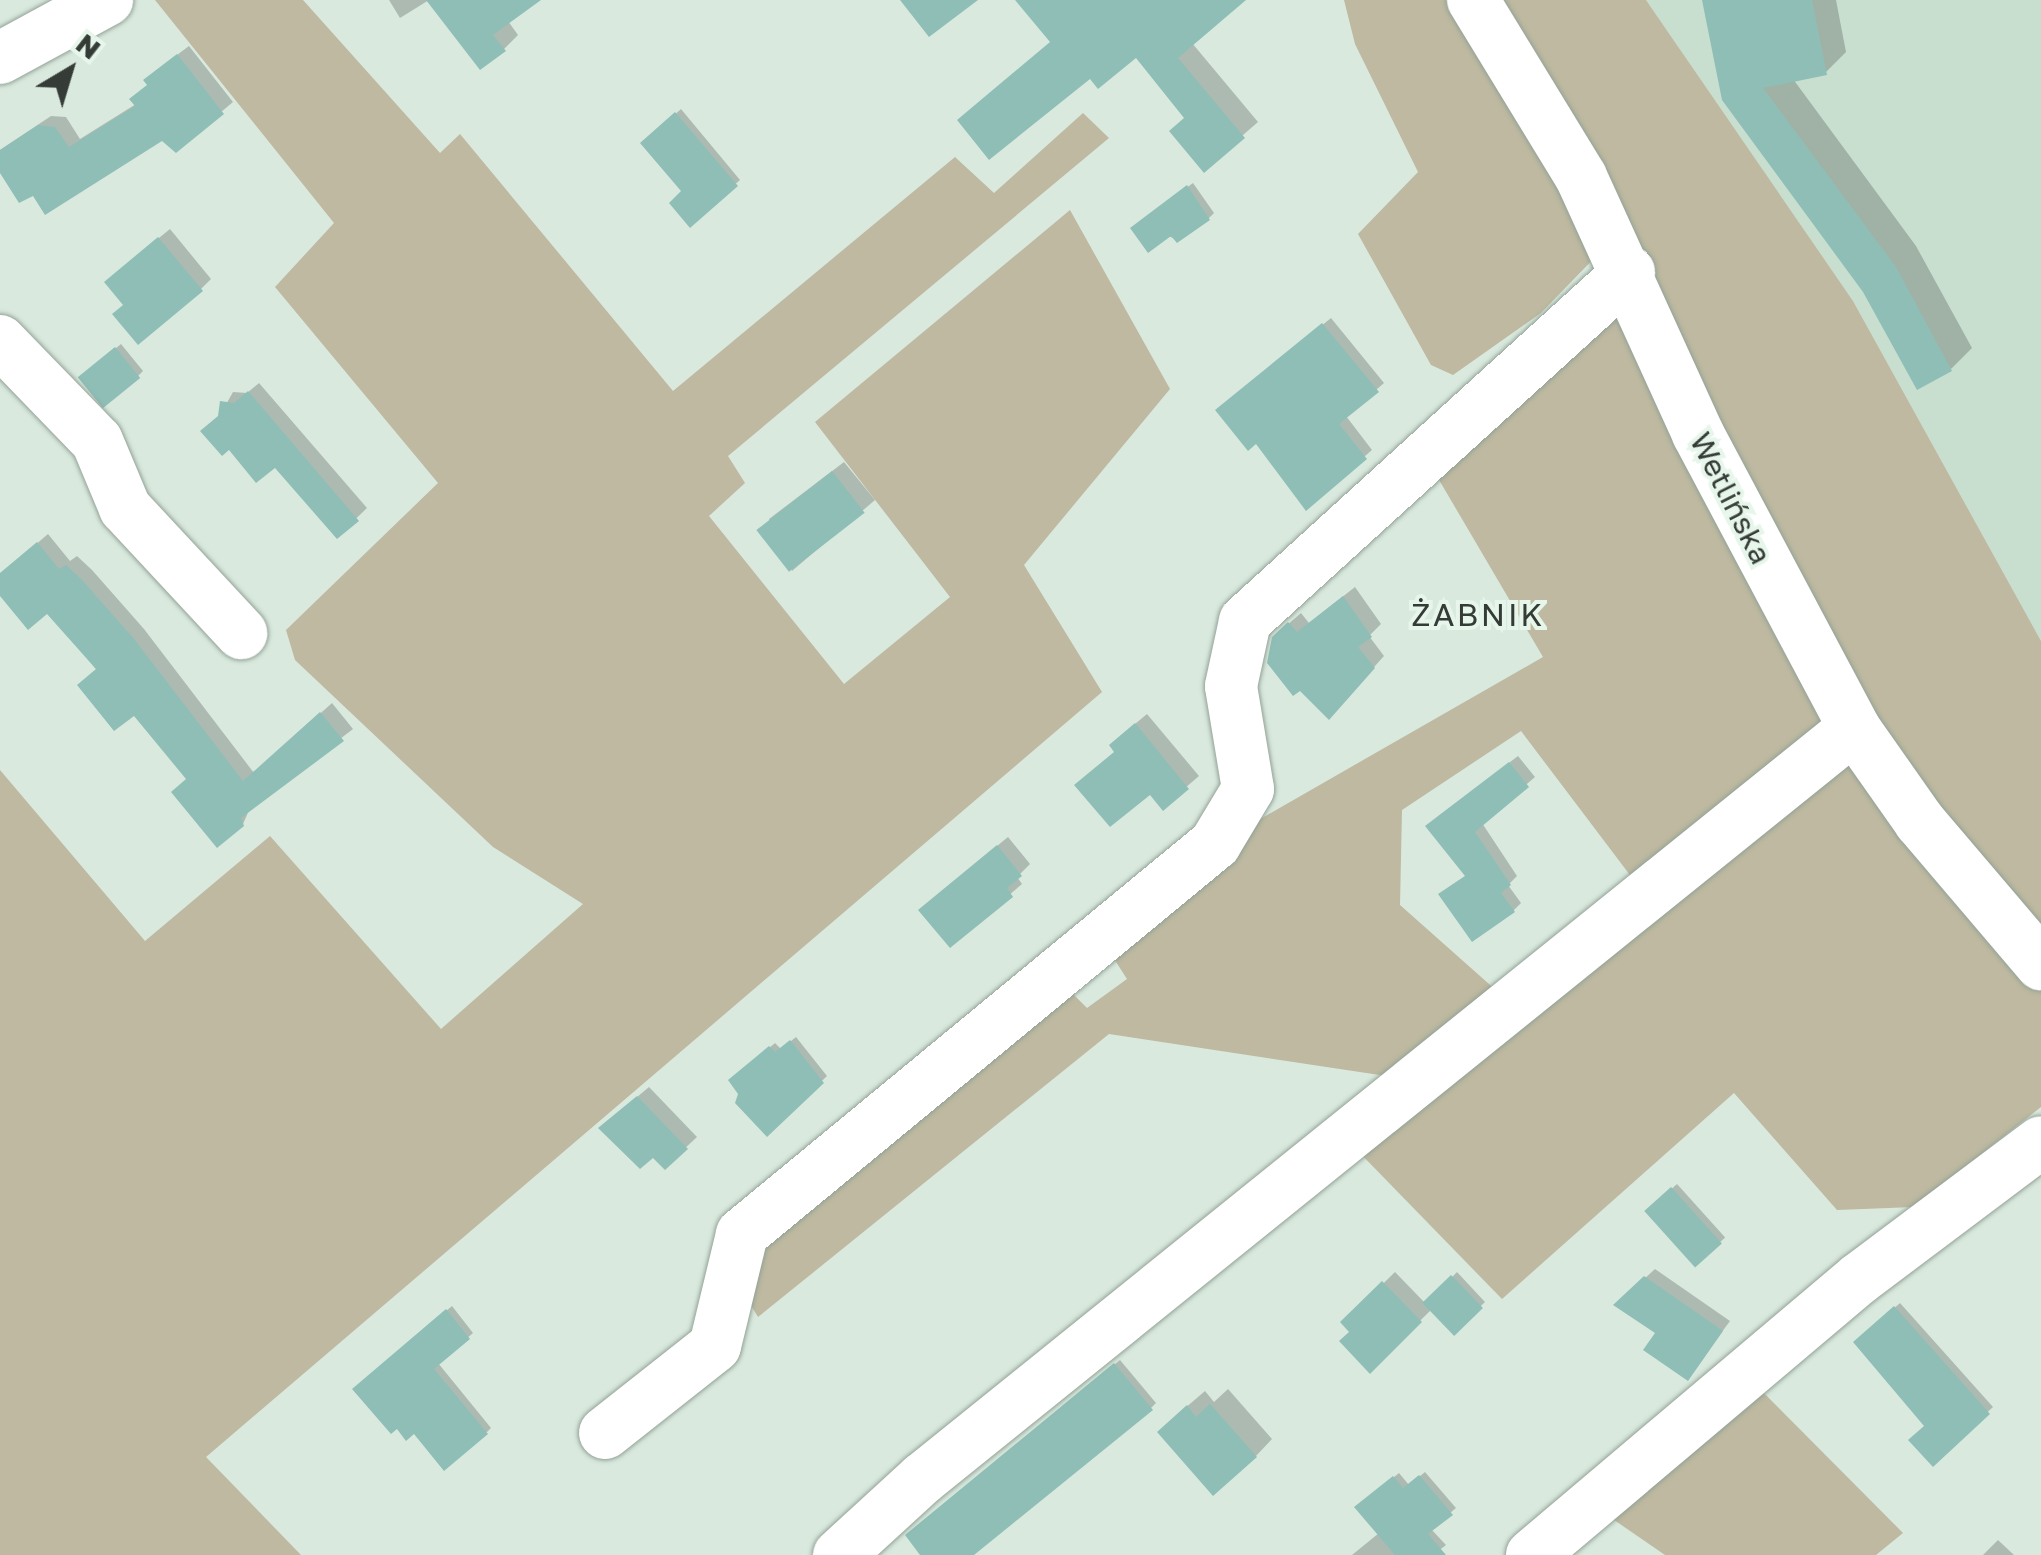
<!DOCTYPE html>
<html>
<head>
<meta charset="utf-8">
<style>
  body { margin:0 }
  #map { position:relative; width:2041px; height:1555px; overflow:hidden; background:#d9e9de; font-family:"Golos Text",sans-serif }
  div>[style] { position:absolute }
  .built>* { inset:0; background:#c8dfcf }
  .green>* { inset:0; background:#beb9a0 }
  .shadow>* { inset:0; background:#0003; transform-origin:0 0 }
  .building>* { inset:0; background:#8ebeb6; transform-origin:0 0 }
  .roads { filter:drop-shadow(0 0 2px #93a297) drop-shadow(0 0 2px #93a297) }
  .minor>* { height:52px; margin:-26px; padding:0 26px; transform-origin:26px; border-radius:26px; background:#fff }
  span { translate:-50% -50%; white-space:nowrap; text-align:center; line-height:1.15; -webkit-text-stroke:8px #e7f6eb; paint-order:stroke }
  .street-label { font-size:30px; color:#353b36 }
  .neighbourhood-label { font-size:32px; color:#353b36; letter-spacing:2.5px }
  .north { position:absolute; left:20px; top:20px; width:100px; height:100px; -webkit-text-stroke:8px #e7f6eb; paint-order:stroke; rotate:38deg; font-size:28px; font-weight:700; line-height:40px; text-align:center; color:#353b36 }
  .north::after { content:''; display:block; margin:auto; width:35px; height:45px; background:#353b36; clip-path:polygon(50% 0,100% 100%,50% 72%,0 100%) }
</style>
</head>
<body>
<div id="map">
  <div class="built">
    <i style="clip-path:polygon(1646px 0,2041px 0,2041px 641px,1853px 301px)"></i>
  </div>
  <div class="green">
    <i style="clip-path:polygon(155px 0,303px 0,440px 153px,460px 134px,673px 391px,955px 157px,994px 193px,1083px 113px,1109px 138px,728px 456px,745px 483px,709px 516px,844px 684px,950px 597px,815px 422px,1070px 210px,1170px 389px,1024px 565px,1102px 692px,206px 1457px,301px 1555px,0 1555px,0 770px,145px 941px,270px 836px,441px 1029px,583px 904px,493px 847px,295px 660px,286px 630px,438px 483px,275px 287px,334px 223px)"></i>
    <i style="clip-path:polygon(1344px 0,1452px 0,1603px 249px,1541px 313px,1453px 375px,1431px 365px,1358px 234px,1418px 172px,1355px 44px)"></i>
    <i style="clip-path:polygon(1489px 0,1646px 0,1853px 301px,2041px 641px,2041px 936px,1993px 889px,1868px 703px)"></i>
    <i style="clip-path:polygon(1623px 301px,1830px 717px,1639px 887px,1521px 731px,1402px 810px,1400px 905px,1498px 992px,1393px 1077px,1109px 1034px,758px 1317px,741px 1289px,759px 1242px,1066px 987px,1087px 1008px,1127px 979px,1109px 951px,1255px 822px,1543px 657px,1435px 473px)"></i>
    <i style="clip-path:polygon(1849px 750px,2041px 983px,2041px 1107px,1914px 1207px,1837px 1210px,1734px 1093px,1502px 1299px,1355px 1148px)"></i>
    <i style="clip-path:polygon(1753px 1382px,1903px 1533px,1876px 1555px,1665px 1555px,1604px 1513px)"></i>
  </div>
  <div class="shadow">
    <i style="clip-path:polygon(389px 0,429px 0,400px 18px)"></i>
    <i style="clip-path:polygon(429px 0,537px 0,508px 21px,518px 35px,504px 49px)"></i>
    <i style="clip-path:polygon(1050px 0,1242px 0,1192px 43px,1258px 122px,1204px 169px,1187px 117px,1136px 55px,1052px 41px)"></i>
    <i style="clip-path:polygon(1705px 0,1836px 0,1846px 52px,1825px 73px,1793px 79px,1916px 246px,1972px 348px,1951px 369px,1866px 290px)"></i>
    <i style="clip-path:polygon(189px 46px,233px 102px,176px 150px,162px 138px,34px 193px,0 168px,0 150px,51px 116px,66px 117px,80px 139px,136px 104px,157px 70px)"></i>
    <i style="clip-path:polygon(681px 109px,740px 180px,690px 224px,684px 191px,643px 143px)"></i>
    <i style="clip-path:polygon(1193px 183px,1214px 213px,1209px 218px,1178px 240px,1138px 224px)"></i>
    <i style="clip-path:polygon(170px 229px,211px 279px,201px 289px,126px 304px,117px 272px)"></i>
    <i style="clip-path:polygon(1331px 318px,1384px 383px,1346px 416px,1372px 450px,1306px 507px,1226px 403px)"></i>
    <i style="clip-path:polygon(121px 344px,143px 371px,138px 376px,86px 373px)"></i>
    <i style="clip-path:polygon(259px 383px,367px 508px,338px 536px,275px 464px,220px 415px,233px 392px,247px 393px)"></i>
    <i style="clip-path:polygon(844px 462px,875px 500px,792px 571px,769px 519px)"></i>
    <i style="clip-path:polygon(48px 534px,70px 561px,77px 556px,92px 570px,144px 629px,254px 773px,332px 703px,353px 729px,250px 808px,243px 824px,188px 778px,47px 611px,0 592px,0 575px)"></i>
    <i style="clip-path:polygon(1355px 587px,1381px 624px,1369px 636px,1384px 656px,1339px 706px,1286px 626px,1301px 613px,1309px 623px)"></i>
    <i style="clip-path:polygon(1147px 714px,1199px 776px,1163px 807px,1116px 751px,1123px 734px)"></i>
    <i style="clip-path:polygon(1518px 756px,1535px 777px,1482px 823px,1517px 876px,1508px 885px,1521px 903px,1513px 911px,1449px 887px,1467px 875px,1436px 818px)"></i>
    <i style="clip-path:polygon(1008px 837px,1030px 864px,1017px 877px,1022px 884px,951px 944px,931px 900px)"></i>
    <i style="clip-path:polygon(796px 1037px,827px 1076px,767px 1134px,736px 1076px,775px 1043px,781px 1049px)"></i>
    <i style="clip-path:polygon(649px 1087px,697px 1137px,666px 1166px,612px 1118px)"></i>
    <i style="left:1677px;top:1184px;width:72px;height:40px;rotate:48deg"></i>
    <i style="clip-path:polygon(1655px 1269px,1730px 1321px,1688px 1378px,1658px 1332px,1617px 1304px)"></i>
    <i style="clip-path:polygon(1395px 1272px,1426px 1304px,1457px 1272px,1485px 1302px,1454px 1332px,1432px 1309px,1370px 1370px,1344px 1322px)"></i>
    <i style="clip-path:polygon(1900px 1303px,1993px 1407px,1933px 1463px,1927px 1426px,1856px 1342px)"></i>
    <i style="clip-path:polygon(452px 1306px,473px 1333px,438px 1363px,491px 1428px,487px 1432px,414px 1431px,360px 1384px)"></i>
    <i style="clip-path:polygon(1120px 1360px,1156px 1403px,1151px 1408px,970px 1555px,924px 1555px,913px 1531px)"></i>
    <i style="clip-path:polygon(1228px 1389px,1272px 1439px,1256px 1456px,1177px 1415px,1205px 1391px,1214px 1402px)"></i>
    <i style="clip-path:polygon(1425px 1472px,1456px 1508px,1431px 1529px,1446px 1545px,1433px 1555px,1352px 1555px,1379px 1533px,1362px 1503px,1399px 1473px,1409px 1485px)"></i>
    <i style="clip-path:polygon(1998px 1540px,2014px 1555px,1983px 1555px)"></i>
  </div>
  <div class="building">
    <i style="clip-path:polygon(426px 0,541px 0,493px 35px,506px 51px,480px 70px)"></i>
    <i style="clip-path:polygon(900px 0,978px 0,929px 37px)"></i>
    <i style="clip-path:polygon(1015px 0,1246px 0,1178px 58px,1245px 138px,1204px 173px,1169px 131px,1184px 118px,1136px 58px,1098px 89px,1090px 79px,989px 160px,957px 120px,1050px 42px)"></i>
    <i style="clip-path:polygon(1702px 0,1812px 0,1827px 75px,1763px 88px,1896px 267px,1952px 371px,1917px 390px,1863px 292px,1722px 100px)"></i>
    <i style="clip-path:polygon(177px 54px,224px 114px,176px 153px,162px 141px,45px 215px,33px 196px,19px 203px,0 173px,0 150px,38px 125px,55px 127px,69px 147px,135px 106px,129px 99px,147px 85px,143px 80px)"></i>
    <i style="clip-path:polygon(675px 112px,738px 186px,690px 228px,669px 203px,681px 191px,640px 143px)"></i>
    <i style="clip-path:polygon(1187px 185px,1210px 220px,1177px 243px,1171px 236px,1148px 253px,1130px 228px)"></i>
    <i style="clip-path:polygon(158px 237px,203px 291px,138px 345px,112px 314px,123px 305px,104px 282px)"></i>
    <i style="clip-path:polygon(1322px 323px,1379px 392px,1339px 424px,1367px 459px,1306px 511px,1256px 444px,1248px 451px,1215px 410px)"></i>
    <i style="left:115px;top:347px;width:40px;height:48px;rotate:51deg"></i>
    <i style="clip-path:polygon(248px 391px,359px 521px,337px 539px,275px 468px,256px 483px,229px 450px,222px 456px,200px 431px,218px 416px,220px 401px,234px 403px)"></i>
    <i style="left:832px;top:471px;width:53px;height:96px;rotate:52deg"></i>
    <i style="clip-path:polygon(37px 542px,59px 569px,66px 565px,82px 580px,134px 639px,243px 781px,320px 712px,344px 741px,241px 818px,244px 826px,217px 848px,171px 792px,186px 779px,134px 716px,114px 731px,77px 685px,96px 669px,47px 614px,28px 630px,0 596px,0 573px)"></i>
    <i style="clip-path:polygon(1343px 596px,1372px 637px,1358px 647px,1375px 668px,1329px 720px,1300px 691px,1293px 696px,1267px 663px,1272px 637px,1288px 622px,1297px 632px)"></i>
    <i style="clip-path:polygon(1135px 723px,1189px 789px,1163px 811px,1150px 795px,1110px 827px,1074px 785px,1114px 752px,1109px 745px)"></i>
    <i style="clip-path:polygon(1509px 762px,1529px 787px,1475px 832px,1511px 885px,1501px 893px,1515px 912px,1472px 942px,1438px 894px,1465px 876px,1425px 826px)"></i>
    <i style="clip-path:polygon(997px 845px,1022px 876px,1007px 888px,1013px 897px,950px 948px,918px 910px)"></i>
    <i style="clip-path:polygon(790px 1040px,824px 1083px,767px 1137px,735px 1103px,738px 1094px,728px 1080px,769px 1046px,775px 1052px)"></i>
    <i style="clip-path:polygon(637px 1096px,688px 1149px,665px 1170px,653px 1158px,640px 1169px,598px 1128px)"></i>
    <i style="left:1671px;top:1187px;width:76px;height:36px;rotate:48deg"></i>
    <i style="left:1451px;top:1275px;width:46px;height:40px;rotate:46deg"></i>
    <i style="clip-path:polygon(1644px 1276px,1723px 1331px,1688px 1381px,1643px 1350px,1655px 1333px,1613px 1305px)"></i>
    <i style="clip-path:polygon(1382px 1281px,1422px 1322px,1370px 1374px,1339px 1341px,1349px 1332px,1340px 1322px)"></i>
    <i style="clip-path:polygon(1894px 1306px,1990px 1414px,1933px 1467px,1908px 1440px,1924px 1426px,1853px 1342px)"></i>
    <i style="clip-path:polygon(446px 1309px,470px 1339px,434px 1369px,488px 1434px,444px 1471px,414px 1434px,406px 1441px,397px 1429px,391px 1434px,352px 1389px)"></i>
    <i style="clip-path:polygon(1114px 1363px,1153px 1410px,974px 1555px,920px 1555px,905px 1535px)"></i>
    <i style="clip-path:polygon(1210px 1404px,1257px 1457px,1213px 1496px,1157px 1432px,1187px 1405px,1196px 1417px)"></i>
    <i style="clip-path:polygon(1419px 1475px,1453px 1515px,1428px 1534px,1446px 1555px,1395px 1555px,1354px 1507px,1393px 1476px,1403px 1488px)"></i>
  </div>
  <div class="roads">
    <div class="minor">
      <i style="left:1473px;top:0;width:207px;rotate:58.6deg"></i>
      <i style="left:1581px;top:177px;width:282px;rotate:65.5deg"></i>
      <i style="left:1698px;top:434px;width:333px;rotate:62deg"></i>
      <i style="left:1854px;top:728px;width:115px;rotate:54.9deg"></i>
      <i style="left:1920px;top:822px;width:187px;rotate:49.6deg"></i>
      <i style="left:0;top:58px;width:122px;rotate:-28.5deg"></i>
      <i style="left:0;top:341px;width:139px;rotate:45.9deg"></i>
      <i style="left:97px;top:441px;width:73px;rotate:67.3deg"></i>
      <i style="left:125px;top:508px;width:171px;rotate:47.1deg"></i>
      <i style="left:605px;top:1433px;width:140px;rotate:-38.3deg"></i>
      <i style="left:715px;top:1346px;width:115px;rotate:-76.4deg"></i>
      <i style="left:742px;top:1234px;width:613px;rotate:-39.51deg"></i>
      <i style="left:1215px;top:844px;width:64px;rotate:-59deg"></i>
      <i style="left:1248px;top:789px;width:104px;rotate:-99.4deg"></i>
      <i style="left:1231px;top:686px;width:66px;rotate:-77.8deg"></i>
      <i style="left:1245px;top:621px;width:519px;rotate:-42.27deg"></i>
      <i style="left:839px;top:1555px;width:113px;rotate:-42.5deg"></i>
      <i style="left:922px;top:1479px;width:1197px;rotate:-38.86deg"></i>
      <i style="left:1532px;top:1555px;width:429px;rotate:-40.2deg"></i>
      <i style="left:1860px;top:1278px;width:226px;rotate:-36.9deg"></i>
    </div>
  </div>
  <div class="street-label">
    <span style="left:1731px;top:498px;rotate:63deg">Wetlińska</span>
  </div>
  <div class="neighbourhood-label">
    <span style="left:1478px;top:614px">ŻABNIK</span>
  </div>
  <div class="north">N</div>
</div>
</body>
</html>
